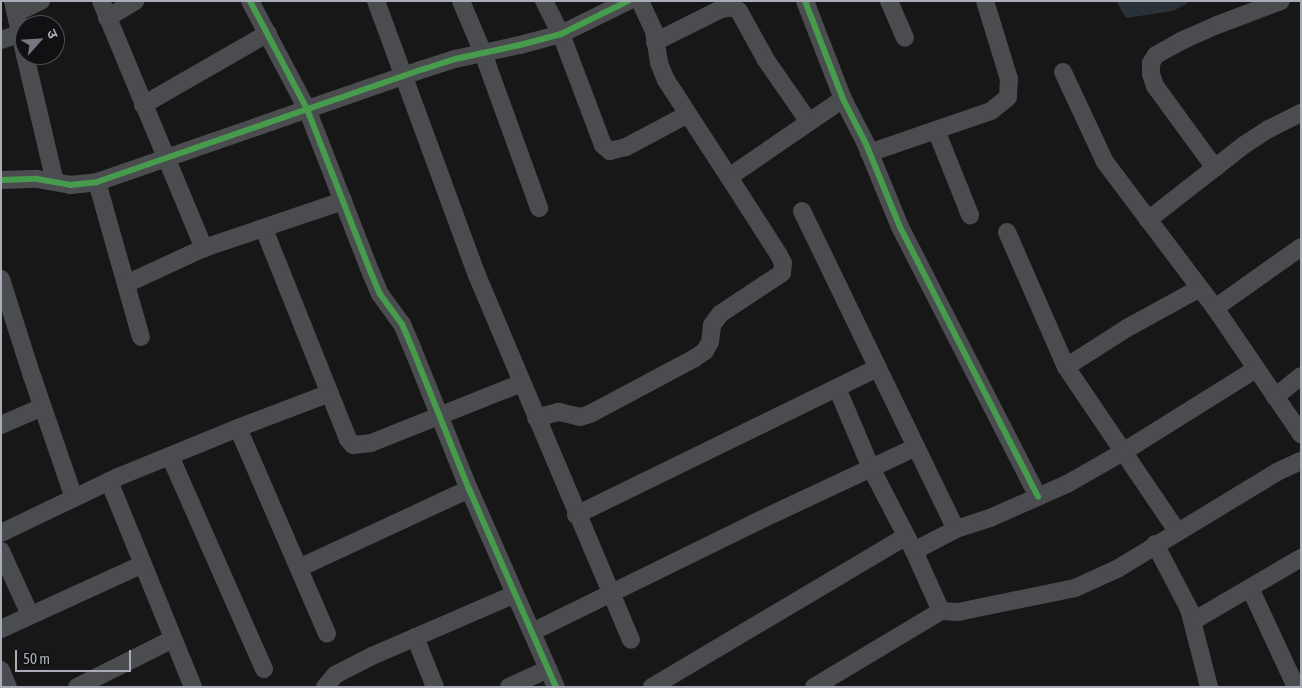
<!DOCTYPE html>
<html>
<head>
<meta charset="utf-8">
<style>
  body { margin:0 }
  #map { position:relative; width:1302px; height:688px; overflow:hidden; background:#171717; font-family:"Asap Condensed","Noto Sans Devanagari",sans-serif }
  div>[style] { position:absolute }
  .water>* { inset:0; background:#2a3239 }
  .minor>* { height:18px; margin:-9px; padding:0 9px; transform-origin:9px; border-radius:9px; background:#4b4c50 }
  .cycleway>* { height:6px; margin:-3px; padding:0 3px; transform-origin:3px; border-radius:3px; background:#469c4c }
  span { translate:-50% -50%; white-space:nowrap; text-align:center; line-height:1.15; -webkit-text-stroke:5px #111113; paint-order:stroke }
  .frame { position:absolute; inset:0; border:2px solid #a8adb8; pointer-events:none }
  .north { position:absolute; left:15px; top:15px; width:50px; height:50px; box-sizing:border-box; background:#111113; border:1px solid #4d4f55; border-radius:50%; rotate:64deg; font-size:14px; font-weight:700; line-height:20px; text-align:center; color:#a8adb8 }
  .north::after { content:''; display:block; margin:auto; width:18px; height:22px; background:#757880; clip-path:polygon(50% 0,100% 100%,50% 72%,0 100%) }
  .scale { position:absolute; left:15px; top:650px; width:116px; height:22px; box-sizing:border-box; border:2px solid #a8adb8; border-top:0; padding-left:6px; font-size:15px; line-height:18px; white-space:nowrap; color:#a8adb8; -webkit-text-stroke:4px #111113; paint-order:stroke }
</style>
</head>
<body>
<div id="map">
  <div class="water">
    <i style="clip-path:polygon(1116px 1px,1191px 1px,1173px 11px,1126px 18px)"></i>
  </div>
  <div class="minor">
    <i style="left:13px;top:1px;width:55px;rotate:77.5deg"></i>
    <i style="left:101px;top:1px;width:268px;rotate:67.4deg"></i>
    <i style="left:250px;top:1px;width:122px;rotate:62.2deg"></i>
    <i style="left:307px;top:109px;width:176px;rotate:68.7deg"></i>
    <i style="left:371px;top:273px;width:23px;rotate:67deg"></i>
    <i style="left:380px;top:294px;width:37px;rotate:54deg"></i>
    <i style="left:402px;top:324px;width:23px;rotate:67deg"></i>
    <i style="left:411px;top:345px;width:155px;rotate:68.1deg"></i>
    <i style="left:469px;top:489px;width:216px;rotate:66.3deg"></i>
    <i style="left:376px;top:1px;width:290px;rotate:69.8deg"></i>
    <i style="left:476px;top:273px;width:398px;rotate:67.1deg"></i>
    <i style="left:461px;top:1px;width:56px;rotate:67.1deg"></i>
    <i style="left:483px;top:53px;width:165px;rotate:70.1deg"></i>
    <i style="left:544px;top:1px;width:37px;rotate:63deg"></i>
    <i style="left:561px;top:34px;width:119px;rotate:69.3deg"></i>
    <i style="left:603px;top:145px;width:9px;rotate:41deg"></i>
    <i style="left:610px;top:151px;width:16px;rotate:-14deg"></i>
    <i style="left:626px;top:147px;width:70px;rotate:-28deg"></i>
    <i style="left:640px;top:1px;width:33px;rotate:65deg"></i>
    <i style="left:654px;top:31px;width:32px;rotate:81deg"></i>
    <i style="left:659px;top:63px;width:18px;rotate:68deg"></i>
    <i style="left:666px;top:80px;width:116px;rotate:57deg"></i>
    <i style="left:729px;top:177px;width:138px;rotate:-34.4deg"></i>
    <i style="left:805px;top:1px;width:105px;rotate:68.8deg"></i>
    <i style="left:843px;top:99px;width:51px;rotate:62.9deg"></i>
    <i style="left:866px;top:144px;width:90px;rotate:67.7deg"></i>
    <i style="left:900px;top:227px;width:303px;rotate:62.9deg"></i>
    <i style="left:889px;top:1px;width:40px;rotate:66.6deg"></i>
    <i style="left:16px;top:13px;width:28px;rotate:-26deg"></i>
    <i style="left:107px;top:18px;width:33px;rotate:-31deg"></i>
    <i style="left:1px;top:40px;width:20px;rotate:-18deg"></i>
    <i style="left:655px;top:42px;width:74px;rotate:-26.6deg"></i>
    <i style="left:721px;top:9px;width:12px;rotate:-9deg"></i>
    <i style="left:733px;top:7px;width:7px;rotate:34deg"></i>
    <i style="left:739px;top:11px;width:56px;rotate:61.1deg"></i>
    <i style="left:766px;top:60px;width:75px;rotate:55.3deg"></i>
    <i style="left:25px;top:55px;width:130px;rotate:76.7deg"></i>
    <i style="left:1063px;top:72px;width:99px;rotate:65deg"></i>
    <i style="left:1105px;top:162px;width:183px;rotate:53deg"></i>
    <i style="left:1215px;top:308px;width:153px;rotate:55.7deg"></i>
    <i style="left:143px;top:105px;width:144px;rotate:-29.9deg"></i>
    <i style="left:936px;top:130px;width:92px;rotate:68.2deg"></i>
    <i style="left:869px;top:153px;width:129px;rotate:-19deg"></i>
    <i style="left:991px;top:111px;width:22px;rotate:-39deg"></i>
    <i style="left:1008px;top:97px;width:18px;rotate:-87deg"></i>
    <i style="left:1009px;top:79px;width:82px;rotate:-107.1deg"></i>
    <i style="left:1215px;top:168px;width:102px;rotate:-126.2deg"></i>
    <i style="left:1155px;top:86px;width:13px;rotate:-108deg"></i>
    <i style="left:1151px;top:74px;width:11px;rotate:-90deg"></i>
    <i style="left:1151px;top:63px;width:9px;rotate:-58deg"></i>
    <i style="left:1156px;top:55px;width:29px;rotate:-29deg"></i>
    <i style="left:1181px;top:41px;width:39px;rotate:-24deg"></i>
    <i style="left:1217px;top:25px;width:68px;rotate:-20.6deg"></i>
    <i style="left:1px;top:180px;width:36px;rotate:-2deg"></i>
    <i style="left:37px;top:179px;width:34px;rotate:10deg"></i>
    <i style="left:70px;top:185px;width:27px;rotate:-6deg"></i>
    <i style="left:97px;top:182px;width:346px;rotate:-19.1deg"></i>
    <i style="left:424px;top:69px;width:33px;rotate:-18deg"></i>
    <i style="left:455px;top:59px;width:66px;rotate:-12.2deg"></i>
    <i style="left:520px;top:45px;width:42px;rotate:-15deg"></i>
    <i style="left:561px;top:34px;width:75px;rotate:-26.2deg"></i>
    <i style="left:97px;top:182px;width:161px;rotate:74.2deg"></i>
    <i style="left:802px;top:211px;width:353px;rotate:64.2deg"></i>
    <i style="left:1148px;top:220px;width:122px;rotate:-38deg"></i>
    <i style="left:1244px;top:145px;width:30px;rotate:-33deg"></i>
    <i style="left:1269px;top:129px;width:36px;rotate:-27deg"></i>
    <i style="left:264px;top:229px;width:226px;rotate:68.2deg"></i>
    <i style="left:348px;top:439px;width:8px;rotate:50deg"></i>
    <i style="left:353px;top:445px;width:18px;rotate:-6deg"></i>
    <i style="left:371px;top:443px;width:162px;rotate:-21.7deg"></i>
    <i style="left:1007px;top:232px;width:147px;rotate:66.4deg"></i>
    <i style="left:1066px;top:367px;width:198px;rotate:55.9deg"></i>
    <i style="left:1px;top:279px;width:102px;rotate:72.3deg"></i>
    <i style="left:32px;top:376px;width:129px;rotate:71deg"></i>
    <i style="left:126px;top:284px;width:86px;rotate:-24.8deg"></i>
    <i style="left:204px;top:248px;width:147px;rotate:-18.7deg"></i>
    <i style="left:1215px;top:308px;width:105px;rotate:-35.3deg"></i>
    <i style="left:1066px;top:367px;width:72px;rotate:-32.6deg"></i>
    <i style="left:1127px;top:328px;width:83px;rotate:-28.7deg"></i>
    <i style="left:837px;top:388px;width:87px;rotate:67deg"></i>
    <i style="left:871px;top:468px;width:93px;rotate:62.6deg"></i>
    <i style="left:914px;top:551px;width:66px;rotate:65.8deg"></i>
    <i style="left:1275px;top:397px;width:33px;rotate:-39deg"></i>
    <i style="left:536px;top:418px;width:24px;rotate:-15deg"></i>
    <i style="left:559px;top:412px;width:22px;rotate:13deg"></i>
    <i style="left:580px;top:417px;width:10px;rotate:-17deg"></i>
    <i style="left:590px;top:414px;width:119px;rotate:-28.1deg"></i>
    <i style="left:695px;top:358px;width:12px;rotate:-35deg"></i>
    <i style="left:705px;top:351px;width:10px;rotate:-61deg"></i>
    <i style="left:710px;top:342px;width:17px;rotate:-83deg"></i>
    <i style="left:712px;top:325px;width:14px;rotate:-54deg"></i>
    <i style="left:720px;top:314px;width:74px;rotate:-33.5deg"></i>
    <i style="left:782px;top:273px;width:10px;rotate:-84deg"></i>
    <i style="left:783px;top:263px;width:9px;rotate:-117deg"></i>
    <i style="left:779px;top:255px;width:93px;rotate:-122.7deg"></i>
    <i style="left:1px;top:425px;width:45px;rotate:-23.7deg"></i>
    <i style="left:238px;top:428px;width:224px;rotate:66.6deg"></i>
    <i style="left:170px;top:456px;width:233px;rotate:66.2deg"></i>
    <i style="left:109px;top:481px;width:222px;rotate:67.8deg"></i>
    <i style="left:576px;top:515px;width:336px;rotate:-26deg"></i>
    <i style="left:1px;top:533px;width:130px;rotate:-25.6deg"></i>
    <i style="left:118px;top:477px;width:130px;rotate:-22.2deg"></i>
    <i style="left:238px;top:428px;width:98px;rotate:-20.8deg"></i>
    <i style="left:1155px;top:544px;width:73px;rotate:62.4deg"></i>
    <i style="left:1189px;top:609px;width:81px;rotate:75.6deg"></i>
    <i style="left:1px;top:551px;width:70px;rotate:65.6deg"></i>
    <i style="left:914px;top:551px;width:47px;rotate:-27.6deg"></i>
    <i style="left:956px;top:529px;width:36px;rotate:-18deg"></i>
    <i style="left:990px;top:518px;width:84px;rotate:-23.8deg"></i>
    <i style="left:1067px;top:484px;width:64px;rotate:-29.7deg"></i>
    <i style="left:1123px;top:452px;width:157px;rotate:-32deg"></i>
    <i style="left:299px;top:568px;width:187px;rotate:-24.9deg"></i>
    <i style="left:1250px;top:588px;width:109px;rotate:65.1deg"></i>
    <i style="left:1193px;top:621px;width:125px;rotate:-30.3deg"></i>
    <i style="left:1px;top:629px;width:156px;rotate:-24.6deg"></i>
    <i style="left:532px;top:632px;width:268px;rotate:-26.1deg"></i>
    <i style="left:773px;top:514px;width:158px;rotate:-25.1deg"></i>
    <i style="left:415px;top:637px;width:54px;rotate:68.2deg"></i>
    <i style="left:1px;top:670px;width:18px;rotate:68deg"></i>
    <i style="left:77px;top:687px;width:107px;rotate:-26.6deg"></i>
    <i style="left:325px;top:687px;width:16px;rotate:-50deg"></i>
    <i style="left:335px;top:675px;width:42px;rotate:-27.2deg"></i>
    <i style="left:372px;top:656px;width:156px;rotate:-23.4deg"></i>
    <i style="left:509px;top:687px;width:43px;rotate:-24.8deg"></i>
    <i style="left:652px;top:687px;width:295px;rotate:-30.7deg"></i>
    <i style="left:814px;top:687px;width:148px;rotate:-30.9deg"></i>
    <i style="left:941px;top:611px;width:17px;rotate:3deg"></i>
    <i style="left:958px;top:612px;width:119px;rotate:-11.6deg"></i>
    <i style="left:1075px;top:588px;width:46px;rotate:-24.3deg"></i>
    <i style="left:1117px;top:569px;width:187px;rotate:-31.2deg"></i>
    <i style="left:1277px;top:472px;width:26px;rotate:-25deg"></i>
  </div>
  <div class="cycleway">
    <i style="left:250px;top:1px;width:122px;rotate:62.2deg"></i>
    <i style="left:307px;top:109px;width:176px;rotate:68.7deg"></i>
    <i style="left:371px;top:273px;width:23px;rotate:67deg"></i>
    <i style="left:380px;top:294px;width:37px;rotate:54deg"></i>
    <i style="left:402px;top:324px;width:23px;rotate:67deg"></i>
    <i style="left:411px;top:345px;width:155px;rotate:68.1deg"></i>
    <i style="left:469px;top:489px;width:216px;rotate:66.3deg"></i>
    <i style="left:805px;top:1px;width:105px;rotate:68.8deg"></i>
    <i style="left:843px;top:99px;width:51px;rotate:62.9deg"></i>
    <i style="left:866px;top:144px;width:90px;rotate:67.7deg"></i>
    <i style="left:900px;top:227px;width:303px;rotate:62.9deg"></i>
    <i style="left:1px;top:180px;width:36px;rotate:-2deg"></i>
    <i style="left:37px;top:179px;width:34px;rotate:10deg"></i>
    <i style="left:70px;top:185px;width:27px;rotate:-6deg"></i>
    <i style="left:97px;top:182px;width:346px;rotate:-19.1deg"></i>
    <i style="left:424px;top:69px;width:33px;rotate:-18deg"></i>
    <i style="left:455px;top:59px;width:66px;rotate:-12.2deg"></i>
    <i style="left:520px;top:45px;width:42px;rotate:-15deg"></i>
    <i style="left:561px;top:34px;width:75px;rotate:-26.2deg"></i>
  </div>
  <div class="frame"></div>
  <div class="north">उ</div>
  <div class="scale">50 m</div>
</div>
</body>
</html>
